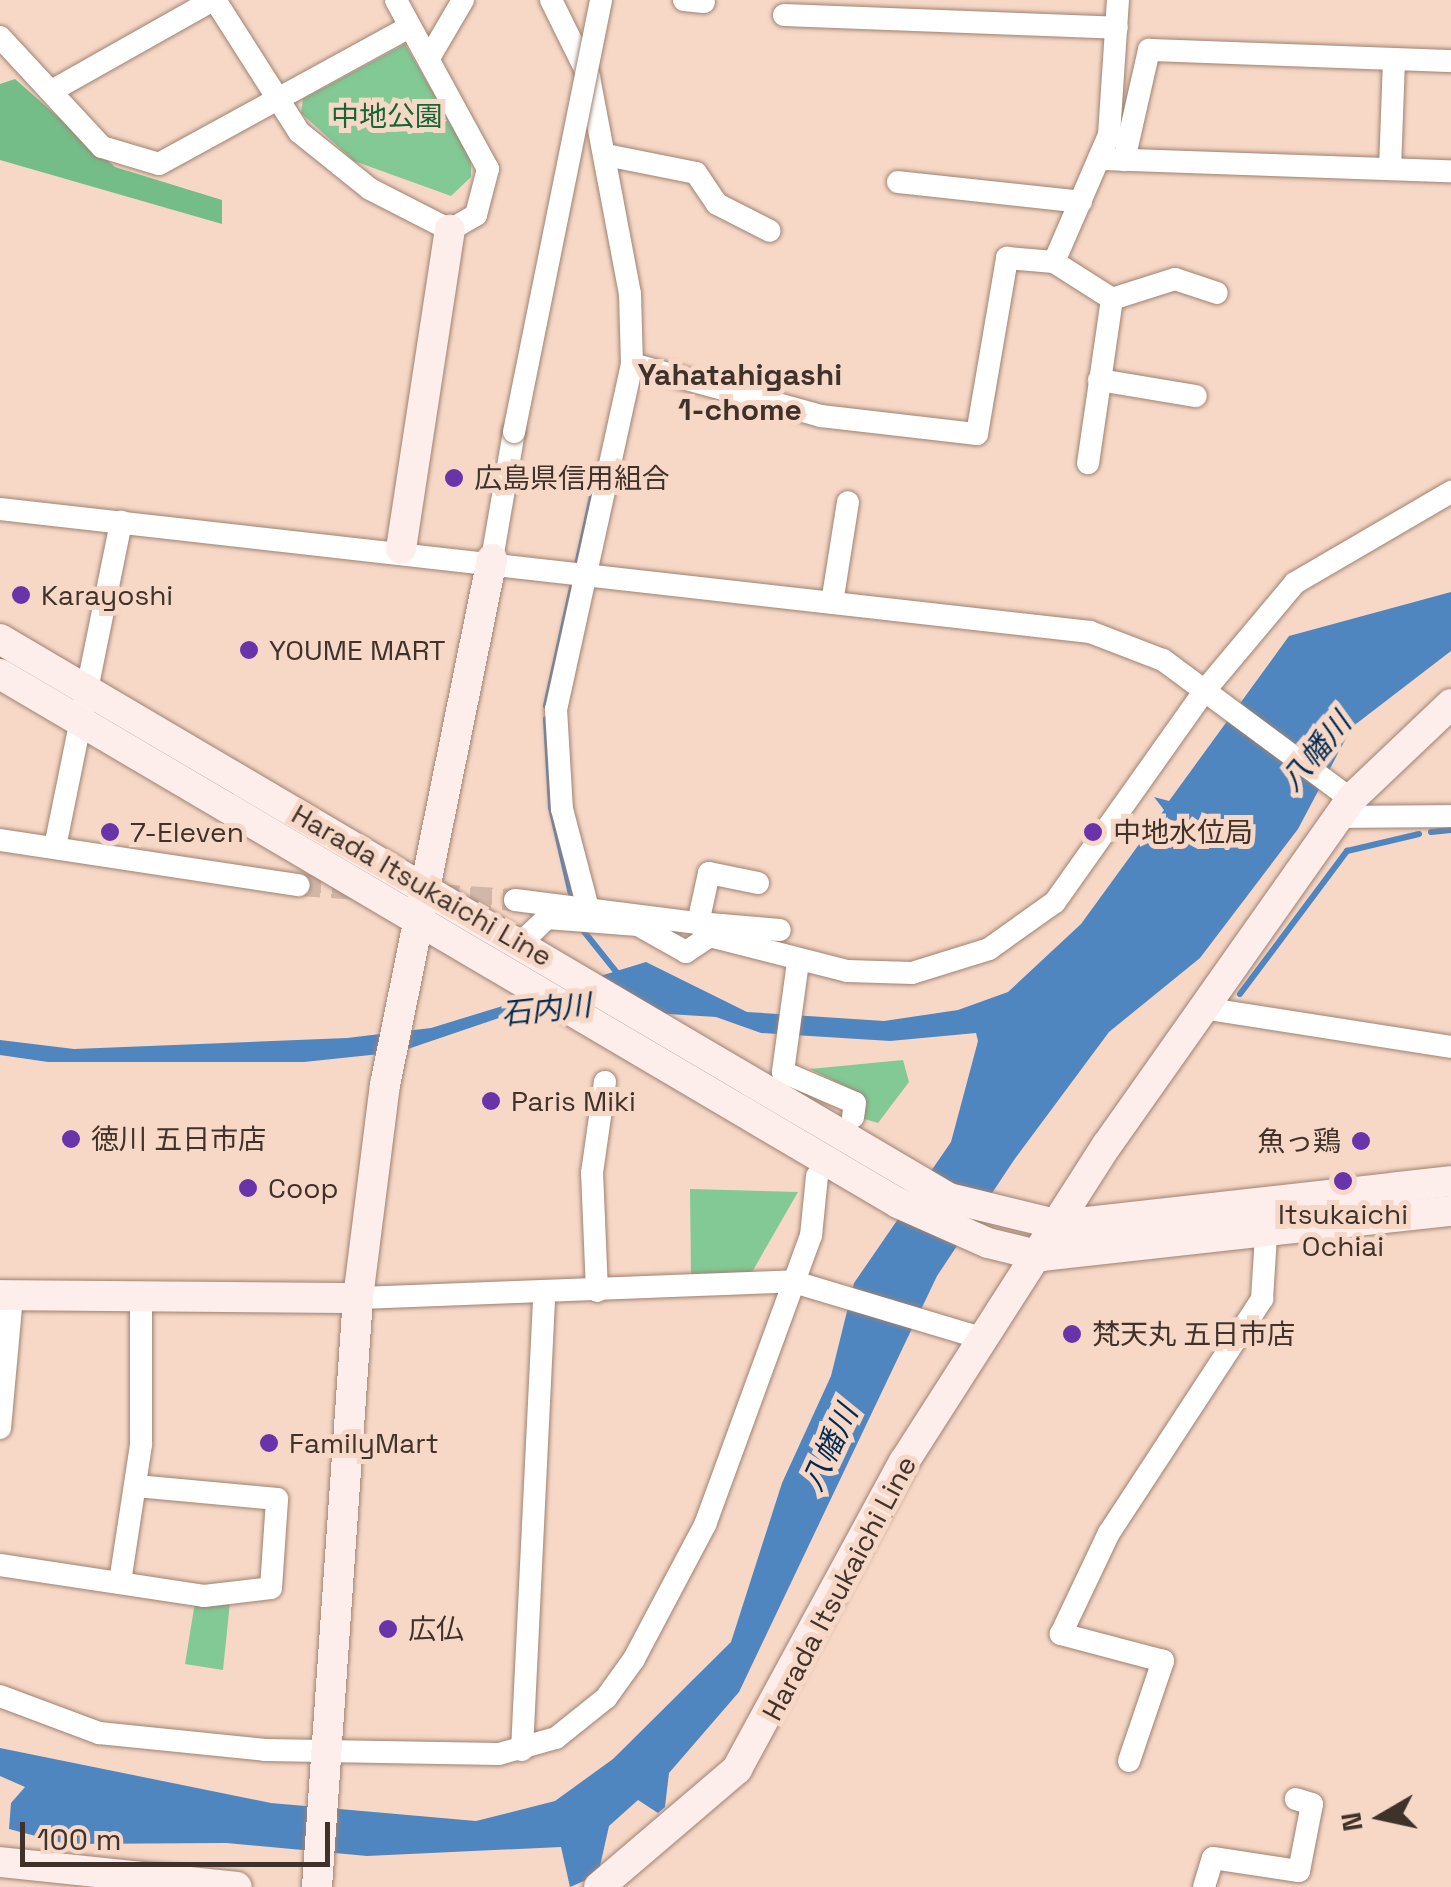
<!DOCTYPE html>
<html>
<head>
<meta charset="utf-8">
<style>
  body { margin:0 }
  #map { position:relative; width:1451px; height:1887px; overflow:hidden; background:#f7d8c7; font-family:"Space Grotesk","Noto Sans JP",sans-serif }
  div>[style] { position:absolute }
  .green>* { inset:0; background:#82c995 }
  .forest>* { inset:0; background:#74bd88 }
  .water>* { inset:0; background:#4f86c0 }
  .stream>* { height:6px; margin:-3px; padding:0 3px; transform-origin:3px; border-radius:3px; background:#4f86c0 }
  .street-tunnel>* { height:22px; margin-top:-11px; transform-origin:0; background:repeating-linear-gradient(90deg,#d2b7a8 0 22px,transparent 0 33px) }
  .roads { filter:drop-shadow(0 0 2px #9f8272) drop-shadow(0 0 2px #9f8272) }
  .street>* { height:22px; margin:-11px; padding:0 11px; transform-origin:11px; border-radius:11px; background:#fff }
  .secondary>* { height:30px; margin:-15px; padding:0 15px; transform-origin:15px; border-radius:15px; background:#fdeeec }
  .bridges { filter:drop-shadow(0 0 2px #9f8272) drop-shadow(0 0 2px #9f8272) }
  .street-bridge>* { height:22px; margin:-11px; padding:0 11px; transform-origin:11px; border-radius:11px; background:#fff }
  .dots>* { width:28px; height:28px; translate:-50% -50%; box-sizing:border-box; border:5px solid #f7d8c7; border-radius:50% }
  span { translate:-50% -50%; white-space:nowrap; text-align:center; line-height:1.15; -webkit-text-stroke:10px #f7d8c7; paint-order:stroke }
  .park-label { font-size:28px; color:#146635 }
  .poi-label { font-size:28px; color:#3e322b }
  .left { translate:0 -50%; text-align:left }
  .right { translate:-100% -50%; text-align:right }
  .street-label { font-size:28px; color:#3e322b }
  .neighbourhood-label { font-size:30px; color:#3e322b; font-weight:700 }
  .water-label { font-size:30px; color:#022b51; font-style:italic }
  .north { position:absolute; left:1331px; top:1767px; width:100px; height:100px; -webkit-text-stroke:8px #f7d8c7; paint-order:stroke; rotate:261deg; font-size:28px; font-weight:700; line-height:40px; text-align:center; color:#3e322b }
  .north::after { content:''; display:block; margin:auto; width:35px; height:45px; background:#3e322b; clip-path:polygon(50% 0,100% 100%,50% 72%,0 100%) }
  .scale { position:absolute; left:20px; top:1822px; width:310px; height:45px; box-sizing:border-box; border:5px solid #3e322b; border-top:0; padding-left:12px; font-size:30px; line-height:35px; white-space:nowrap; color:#3e322b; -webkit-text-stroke:8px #f7d8c7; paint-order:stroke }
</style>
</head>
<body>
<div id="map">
  <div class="green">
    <i style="clip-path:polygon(405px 44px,471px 158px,471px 177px,451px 196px,354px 161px,301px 113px,303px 99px)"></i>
    <i style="clip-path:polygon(903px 1060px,909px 1082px,878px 1123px,861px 1118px,863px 1095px,810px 1069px)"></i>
    <i style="clip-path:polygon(690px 1189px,798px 1192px,752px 1272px,691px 1274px)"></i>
    <i style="clip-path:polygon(195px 1602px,230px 1602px,223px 1670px,185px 1664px)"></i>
  </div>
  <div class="forest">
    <i style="clip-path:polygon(15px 79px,115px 167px,222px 200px,222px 224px,0 160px,0 84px)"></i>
  </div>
  <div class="water">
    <i style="clip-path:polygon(1451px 592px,1451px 651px,1352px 727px,1298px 829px,1200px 958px,1109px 1032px,1014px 1160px,937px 1276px,739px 1692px,669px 1773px,665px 1807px,658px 1813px,638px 1800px,609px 1826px,598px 1875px,570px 1887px,561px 1847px,367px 1856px,226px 1843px,66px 1844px,9px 1829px,11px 1803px,25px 1787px,0 1776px,0 1748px,271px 1803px,476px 1821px,555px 1801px,613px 1759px,731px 1642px,782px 1483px,831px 1376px,854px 1283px,951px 1142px,978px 1041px,976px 1033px,890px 1041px,761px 1033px,716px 1017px,620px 1011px,499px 1018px,399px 1052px,304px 1062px,48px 1062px,0 1055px,0 1040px,74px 1049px,347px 1038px,431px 1028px,646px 962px,747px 1012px,884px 1021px,958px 1010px,1008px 992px,1081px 924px,1164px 810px,1154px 797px,1169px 801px,1289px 636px)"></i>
  </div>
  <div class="stream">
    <i style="left:546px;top:706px;width:243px;rotate:-77.6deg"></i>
    <i style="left:546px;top:719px;width:88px;rotate:86.7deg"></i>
    <i style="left:551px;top:807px;width:98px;rotate:77.1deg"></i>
    <i style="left:1431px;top:832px;width:20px;rotate:-6deg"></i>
    <i style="left:582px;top:929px;width:58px;rotate:51.3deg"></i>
    <i style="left:1240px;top:994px;width:179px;rotate:-53.2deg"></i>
    <i style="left:1347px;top:851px;width:74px;rotate:-13.3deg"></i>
  </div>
  <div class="street-tunnel">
    <i style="left:299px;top:885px;width:61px;rotate:3.8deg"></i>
    <i style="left:437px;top:895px;width:78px;rotate:3.7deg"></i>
  </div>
  <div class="roads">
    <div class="street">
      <i style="left:215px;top:0;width:156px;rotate:57.5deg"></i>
      <i style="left:299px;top:132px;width:91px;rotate:38.8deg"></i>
      <i style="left:370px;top:189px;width:90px;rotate:27.1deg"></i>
      <i style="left:450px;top:230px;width:30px;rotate:-30deg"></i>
      <i style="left:476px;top:215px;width:48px;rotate:-75.4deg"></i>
      <i style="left:488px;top:169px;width:192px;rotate:-118.6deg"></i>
      <i style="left:551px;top:0;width:86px;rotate:63.7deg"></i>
      <i style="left:589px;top:77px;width:221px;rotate:79.3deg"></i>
      <i style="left:630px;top:294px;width:70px;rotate:88.4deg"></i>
      <i style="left:632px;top:364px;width:353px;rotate:102.4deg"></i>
      <i style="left:556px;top:709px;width:100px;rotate:86.6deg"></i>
      <i style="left:562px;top:809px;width:98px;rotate:75.3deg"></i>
      <i style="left:684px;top:0;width:20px;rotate:6deg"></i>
      <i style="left:784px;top:15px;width:333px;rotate:2.2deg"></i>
      <i style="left:0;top:37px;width:150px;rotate:47.2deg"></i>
      <i style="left:102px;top:147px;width:59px;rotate:16.6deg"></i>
      <i style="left:159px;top:164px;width:285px;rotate:-28.7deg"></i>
      <i style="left:429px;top:58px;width:67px;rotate:-59.6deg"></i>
      <i style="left:55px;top:89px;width:181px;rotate:-29.4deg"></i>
      <i style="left:606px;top:155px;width:92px;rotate:11.3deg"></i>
      <i style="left:696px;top:173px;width:37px;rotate:56deg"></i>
      <i style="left:717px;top:204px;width:59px;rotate:27deg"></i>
      <i style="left:1100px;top:159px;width:351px;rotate:2deg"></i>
      <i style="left:1124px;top:160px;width:113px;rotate:-77.2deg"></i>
      <i style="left:1149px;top:50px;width:302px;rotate:2.1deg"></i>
      <i style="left:1390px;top:169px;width:110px;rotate:-87.9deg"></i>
      <i style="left:898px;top:182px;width:184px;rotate:6.2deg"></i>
      <i style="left:1054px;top:262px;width:138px;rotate:-66.6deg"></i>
      <i style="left:1109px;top:135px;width:135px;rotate:-86.2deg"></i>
      <i style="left:1112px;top:299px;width:66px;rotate:-17.6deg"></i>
      <i style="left:1175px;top:279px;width:44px;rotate:18.4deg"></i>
      <i style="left:632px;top:364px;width:196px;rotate:15.4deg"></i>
      <i style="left:821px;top:416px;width:157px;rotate:6.6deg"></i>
      <i style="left:977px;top:434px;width:179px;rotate:-80.3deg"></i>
      <i style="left:1007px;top:258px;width:47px;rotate:4.9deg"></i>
      <i style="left:1054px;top:262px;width:69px;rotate:32.5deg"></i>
      <i style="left:1112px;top:299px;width:166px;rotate:98.3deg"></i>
      <i style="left:1099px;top:380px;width:98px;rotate:9.4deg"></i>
      <i style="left:0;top:509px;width:1097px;rotate:6.44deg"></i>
      <i style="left:1090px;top:632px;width:78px;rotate:21deg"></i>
      <i style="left:1163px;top:660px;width:234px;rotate:36.5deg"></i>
      <i style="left:492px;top:559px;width:129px;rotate:-80.2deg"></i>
      <i style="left:832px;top:603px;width:102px;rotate:-81deg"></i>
      <i style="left:1339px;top:817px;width:112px;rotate:-0.5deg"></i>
      <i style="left:0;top:840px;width:302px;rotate:8.6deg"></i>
      <i style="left:55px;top:847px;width:332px;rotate:-78.5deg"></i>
      <i style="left:758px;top:883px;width:50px;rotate:-168.5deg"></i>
      <i style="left:709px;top:873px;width:51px;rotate:102.4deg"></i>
      <i style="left:698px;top:923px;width:82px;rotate:4.9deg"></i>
      <i style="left:515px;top:900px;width:184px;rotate:7.2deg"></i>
      <i style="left:698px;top:923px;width:18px;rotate:47deg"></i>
      <i style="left:710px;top:936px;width:141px;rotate:14.3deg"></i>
      <i style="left:847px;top:971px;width:65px;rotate:1.8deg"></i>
      <i style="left:912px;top:973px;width:81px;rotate:-17.3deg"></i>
      <i style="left:989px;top:949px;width:81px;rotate:-35.5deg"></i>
      <i style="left:1055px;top:902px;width:261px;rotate:-54.7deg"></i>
      <i style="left:1206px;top:689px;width:138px;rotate:-50deg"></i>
      <i style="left:1295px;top:583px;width:181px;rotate:-30.3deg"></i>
      <i style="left:522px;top:942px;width:35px;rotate:-44deg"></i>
      <i style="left:547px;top:918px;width:91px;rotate:4.4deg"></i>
      <i style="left:638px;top:925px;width:55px;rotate:29.4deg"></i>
      <i style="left:686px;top:952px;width:29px;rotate:-34deg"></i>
      <i style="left:798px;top:962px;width:111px;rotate:97.8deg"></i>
      <i style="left:783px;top:1072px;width:78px;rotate:23.3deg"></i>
      <i style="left:855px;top:1103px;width:14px;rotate:98deg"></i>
      <i style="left:1203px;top:1008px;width:251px;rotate:8.9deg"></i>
      <i style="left:597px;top:1291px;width:118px;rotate:-92.4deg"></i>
      <i style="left:592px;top:1173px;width:92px;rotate:-81.9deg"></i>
      <i style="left:358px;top:1298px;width:433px;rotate:-2.2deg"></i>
      <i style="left:791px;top:1281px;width:202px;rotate:16.7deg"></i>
      <i style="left:0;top:1428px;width:133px;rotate:-84.8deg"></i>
      <i style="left:0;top:1565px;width:206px;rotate:8.6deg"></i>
      <i style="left:204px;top:1596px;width:67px;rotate:-6.8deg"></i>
      <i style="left:271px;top:1588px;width:89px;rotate:-86.1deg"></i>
      <i style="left:277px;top:1499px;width:141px;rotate:-174.7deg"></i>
      <i style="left:120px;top:1582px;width:140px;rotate:-81.3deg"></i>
      <i style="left:141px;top:1444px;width:142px;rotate:-90deg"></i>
      <i style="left:0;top:1696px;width:106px;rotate:20.5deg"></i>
      <i style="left:99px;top:1733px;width:167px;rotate:5.8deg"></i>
      <i style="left:265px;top:1750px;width:234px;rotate:1deg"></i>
      <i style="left:499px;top:1754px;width:59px;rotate:-15.7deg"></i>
      <i style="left:556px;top:1738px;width:64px;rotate:-38.7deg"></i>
      <i style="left:606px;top:1698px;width:48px;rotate:-54.3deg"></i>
      <i style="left:634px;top:1659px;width:152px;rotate:-62.1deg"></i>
      <i style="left:705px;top:1525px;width:308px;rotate:-69.9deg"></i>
      <i style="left:811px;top:1236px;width:60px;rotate:-84.3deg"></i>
      <i style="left:522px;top:1750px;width:458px;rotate:-87.2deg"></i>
      <i style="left:1129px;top:1761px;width:106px;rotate:-71.2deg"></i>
      <i style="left:1163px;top:1661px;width:106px;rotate:-165.2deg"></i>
      <i style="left:1061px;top:1634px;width:112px;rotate:-64.6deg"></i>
      <i style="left:1109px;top:1533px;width:280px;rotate:-56.8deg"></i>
      <i style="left:1262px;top:1299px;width:80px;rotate:-86.4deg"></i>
      <i style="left:1204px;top:1887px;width:30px;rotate:-73deg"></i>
      <i style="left:1213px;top:1858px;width:87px;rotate:8.6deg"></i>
      <i style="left:1299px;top:1871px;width:68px;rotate:-79deg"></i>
      <i style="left:1312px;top:1804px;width:17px;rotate:-163deg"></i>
    </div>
    <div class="secondary">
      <i style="left:401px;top:549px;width:323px;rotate:-81.3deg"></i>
      <i style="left:0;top:639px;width:1101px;rotate:30.5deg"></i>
      <i style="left:949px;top:1198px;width:114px;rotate:13.7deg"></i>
      <i style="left:1060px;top:1225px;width:393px;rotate:-6.4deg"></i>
      <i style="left:0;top:674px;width:1042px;rotate:30.5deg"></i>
      <i style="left:898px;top:1203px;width:98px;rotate:24deg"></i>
      <i style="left:988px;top:1243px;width:55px;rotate:13.8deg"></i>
      <i style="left:1041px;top:1256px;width:412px;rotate:-6.3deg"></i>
      <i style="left:0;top:1295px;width:358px;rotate:0.5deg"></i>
      <i style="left:0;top:1862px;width:238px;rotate:6deg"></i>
      <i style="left:317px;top:1887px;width:590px;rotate:-86.02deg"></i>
      <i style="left:358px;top:1298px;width:215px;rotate:-82.8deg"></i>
      <i style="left:385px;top:1085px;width:537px;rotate:-78.5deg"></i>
      <i style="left:599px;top:1887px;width:182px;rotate:-40.5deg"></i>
      <i style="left:737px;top:1769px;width:349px;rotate:-61.5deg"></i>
      <i style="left:904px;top:1462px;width:376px;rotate:-57.4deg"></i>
      <i style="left:1107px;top:1145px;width:423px;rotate:-54.8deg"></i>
      <i style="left:1351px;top:799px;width:138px;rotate:-43.5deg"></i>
    </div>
  </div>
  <div class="bridges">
    <div class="street-bridge">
      <i style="left:514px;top:432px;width:441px;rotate:-78.6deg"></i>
    </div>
  </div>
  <div class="dots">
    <i style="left:454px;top:478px;background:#6933aa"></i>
    <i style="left:21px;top:595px;background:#6933aa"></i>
    <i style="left:249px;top:650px;background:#6933aa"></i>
    <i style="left:110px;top:832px;background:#6933aa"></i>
    <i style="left:1093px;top:832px;background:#6933aa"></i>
    <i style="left:491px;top:1101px;background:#6933aa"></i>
    <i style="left:71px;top:1139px;background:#6933aa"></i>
    <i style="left:1361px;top:1141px;background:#6933aa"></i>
    <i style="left:1343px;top:1181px;background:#6933aa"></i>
    <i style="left:248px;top:1188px;background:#6933aa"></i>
    <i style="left:1072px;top:1334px;background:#6933aa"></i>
    <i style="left:269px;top:1443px;background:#6933aa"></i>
    <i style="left:388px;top:1629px;background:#6933aa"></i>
  </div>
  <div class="park-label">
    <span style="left:387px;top:116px">中地公園</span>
  </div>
  <div class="poi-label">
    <span class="left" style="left:474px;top:478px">広島県信用組合</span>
    <span class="left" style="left:41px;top:595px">Karayoshi</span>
    <span class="left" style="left:269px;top:650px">YOUME MART</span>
    <span class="left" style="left:130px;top:832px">7-Eleven</span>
    <span class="left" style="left:1113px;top:832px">中地水位局</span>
    <span class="left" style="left:511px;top:1101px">Paris Miki</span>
    <span class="left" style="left:91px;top:1139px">徳川 五日市店</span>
    <span class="right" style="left:1341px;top:1141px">魚っ鶏</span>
    <span class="left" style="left:268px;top:1188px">Coop</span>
    <span style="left:1343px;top:1230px">Itsukaichi<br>Ochiai</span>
    <span class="left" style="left:1092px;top:1334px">梵天丸 五日市店</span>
    <span class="left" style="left:289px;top:1443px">FamilyMart</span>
    <span class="left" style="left:408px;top:1629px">広仏</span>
  </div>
  <div class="street-label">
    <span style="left:422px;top:885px;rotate:30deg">Harada Itsukaichi Line</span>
    <span style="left:839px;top:1588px;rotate:-62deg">Harada Itsukaichi Line</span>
  </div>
  <div class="neighbourhood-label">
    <span style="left:740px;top:392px">Yahatahigashi<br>1-chome</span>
  </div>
  <div class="water-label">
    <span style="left:1316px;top:752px;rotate:-50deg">八幡川</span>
    <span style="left:546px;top:1010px;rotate:-6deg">石内川</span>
    <span style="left:830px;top:1448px;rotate:-65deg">八幡川</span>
  </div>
  <div class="north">N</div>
  <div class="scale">100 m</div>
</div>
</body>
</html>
